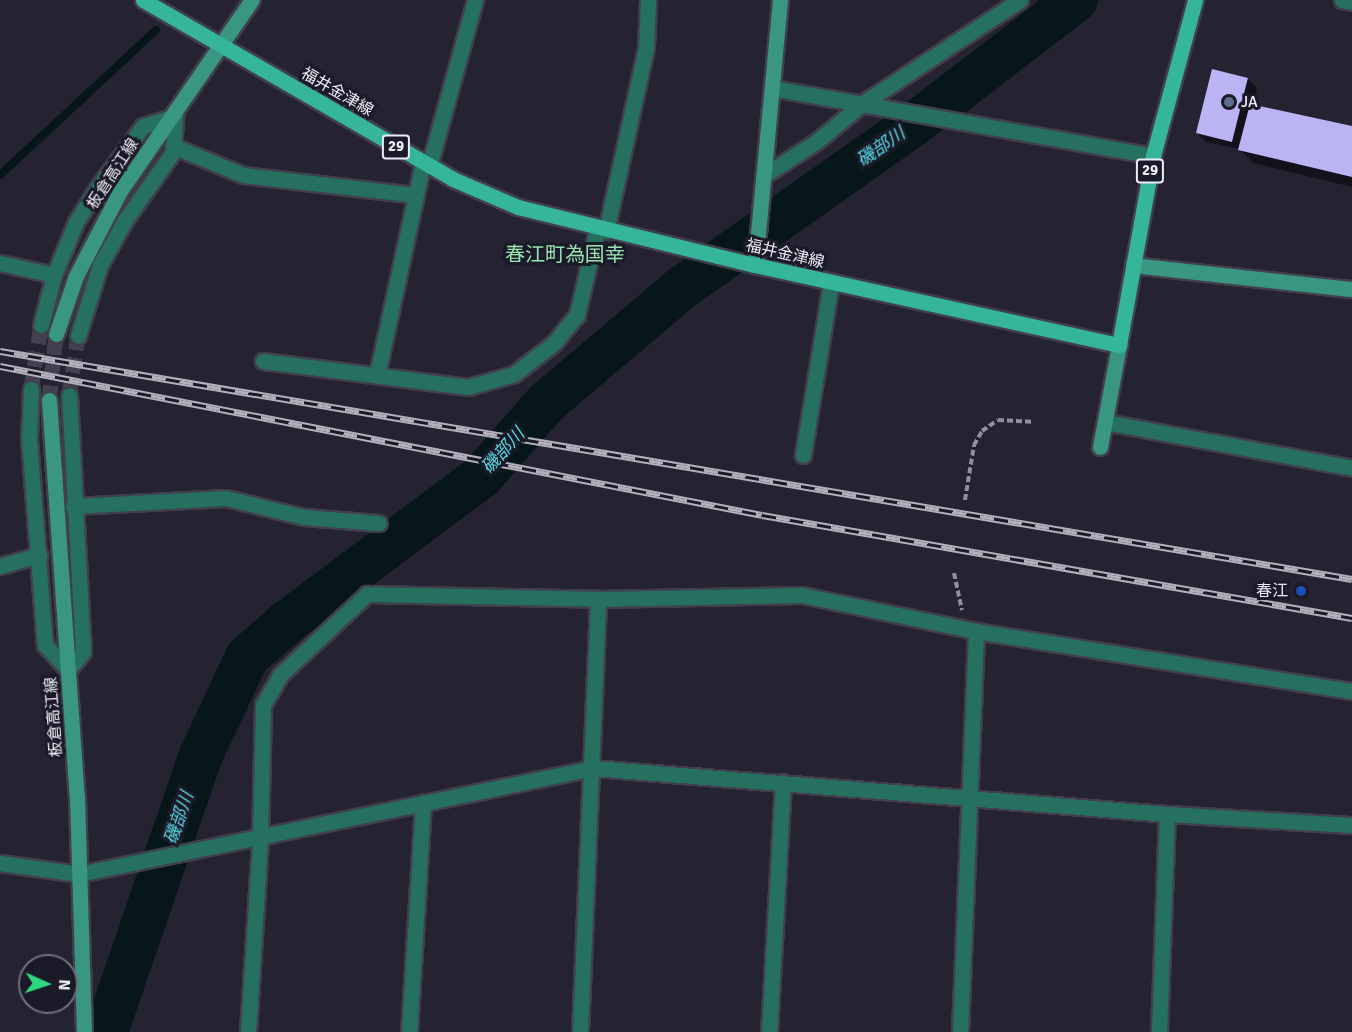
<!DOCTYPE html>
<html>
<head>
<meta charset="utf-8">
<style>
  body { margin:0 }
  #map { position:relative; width:1352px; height:1032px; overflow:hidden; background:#252332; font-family:Signika,"Noto Sans JP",sans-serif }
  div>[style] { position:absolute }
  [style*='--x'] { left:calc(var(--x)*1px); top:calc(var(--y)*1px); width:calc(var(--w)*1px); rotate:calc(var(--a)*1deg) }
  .shadow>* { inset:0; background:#0007 }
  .stream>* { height:8px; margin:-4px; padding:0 4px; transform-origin:4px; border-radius:4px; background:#071719 }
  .river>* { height:44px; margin:-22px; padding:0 22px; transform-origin:22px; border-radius:22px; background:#071719 }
  .building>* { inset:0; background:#bbb4f4; transform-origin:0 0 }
  .street-tunnel>* { height:15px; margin-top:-7.5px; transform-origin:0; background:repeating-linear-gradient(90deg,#43414f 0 15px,transparent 0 23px) }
  .secondary-tunnel>* { height:15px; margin-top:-7.5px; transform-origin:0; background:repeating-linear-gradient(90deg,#43414f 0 15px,transparent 0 23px) }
  .path>* { height:4px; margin-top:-2px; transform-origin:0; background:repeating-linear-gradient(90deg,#908f9b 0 6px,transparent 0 9px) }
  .roads { filter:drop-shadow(2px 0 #413f4d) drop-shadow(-2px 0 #413f4d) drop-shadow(0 2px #413f4d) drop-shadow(0 -2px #413f4d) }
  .street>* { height:15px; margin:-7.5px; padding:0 7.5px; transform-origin:7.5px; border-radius:7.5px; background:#26705f }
  .secondary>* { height:15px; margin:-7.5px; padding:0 7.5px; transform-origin:7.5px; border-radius:7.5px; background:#399680 }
  .primary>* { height:15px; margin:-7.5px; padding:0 7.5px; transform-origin:7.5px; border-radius:7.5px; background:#35b59a }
  .rail>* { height:7px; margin-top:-3.5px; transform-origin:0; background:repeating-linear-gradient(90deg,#1b1a28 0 14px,#b2b1bc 0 28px); box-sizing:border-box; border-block:2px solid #b2b1bc }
  .dots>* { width:16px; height:16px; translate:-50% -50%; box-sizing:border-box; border:3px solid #1b1a28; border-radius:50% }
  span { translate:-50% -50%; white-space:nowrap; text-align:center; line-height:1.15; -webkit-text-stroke:6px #1b1a28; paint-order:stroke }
  .shield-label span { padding:2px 4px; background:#1b1a28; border:2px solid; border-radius:4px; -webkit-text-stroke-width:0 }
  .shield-label { font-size:15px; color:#edecf6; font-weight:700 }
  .street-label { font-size:16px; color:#edecf6 }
  .poi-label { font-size:16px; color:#edecf6 }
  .left { translate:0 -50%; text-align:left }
  .right { translate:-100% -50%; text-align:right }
  .water-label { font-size:18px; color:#57d9e3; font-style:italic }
  .quarter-label { font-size:20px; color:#98e2b2 }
  .north { position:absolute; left:18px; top:954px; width:60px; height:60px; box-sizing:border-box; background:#1b1a28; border:2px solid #6f6e7a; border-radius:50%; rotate:93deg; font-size:16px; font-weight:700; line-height:24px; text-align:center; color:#edecf6 }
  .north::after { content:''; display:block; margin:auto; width:21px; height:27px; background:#2dd883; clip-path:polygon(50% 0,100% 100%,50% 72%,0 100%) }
</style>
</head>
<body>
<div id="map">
  <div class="shadow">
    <i style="clip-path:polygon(1248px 79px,1257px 88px,1252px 106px,1352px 127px,1352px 187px,1253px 163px,1240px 149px,1206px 142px,1197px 133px)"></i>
  </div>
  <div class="stream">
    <i style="--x:0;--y:175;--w:213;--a:-42.9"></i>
  </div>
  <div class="river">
    <i style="--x:106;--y:1032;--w:291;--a:-71.1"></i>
    <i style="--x:200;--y:757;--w:110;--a:-64.8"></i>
    <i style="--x:247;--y:657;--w:53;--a:-41.2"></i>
    <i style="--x:287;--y:622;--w:244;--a:-36.8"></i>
    <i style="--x:482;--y:476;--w:97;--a:-48.8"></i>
    <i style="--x:546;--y:403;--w:180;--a:-40.3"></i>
    <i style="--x:683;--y:287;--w:281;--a:-35.2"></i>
    <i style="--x:913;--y:125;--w:205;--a:-37.5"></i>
  </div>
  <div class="building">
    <i style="left:1212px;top:69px;width:37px;height:66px;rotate:14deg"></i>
    <i style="clip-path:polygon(1250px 104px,1352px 126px,1352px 177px,1238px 150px)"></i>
  </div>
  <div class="street-tunnel">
    <i style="--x:31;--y:389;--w:65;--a:-81.1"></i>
    <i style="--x:69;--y:395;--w:60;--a:-81.3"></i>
  </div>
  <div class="secondary-tunnel">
    <i style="--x:49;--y:400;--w:66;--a:-83.9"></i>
  </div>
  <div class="path">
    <i style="--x:965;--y:500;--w:56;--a:-80.7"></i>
    <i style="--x:974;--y:445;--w:16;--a:-60"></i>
    <i style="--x:982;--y:431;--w:19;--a:-35"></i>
    <i style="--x:998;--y:420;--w:35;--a:3"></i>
    <i style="--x:954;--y:573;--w:38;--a:78"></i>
  </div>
  <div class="roads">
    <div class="street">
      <i style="--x:1342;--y:0;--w:10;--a:11"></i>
      <i style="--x:772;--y:88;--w:387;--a:10.1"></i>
      <i style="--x:173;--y:146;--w:76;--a:22.5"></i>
      <i style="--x:243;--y:175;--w:173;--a:6.6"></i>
      <i style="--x:429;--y:166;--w:172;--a:-74.5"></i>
      <i style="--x:763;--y:176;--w:64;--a:-32.9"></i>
      <i style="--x:817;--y:141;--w:60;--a:-39.6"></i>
      <i style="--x:863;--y:103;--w:188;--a:-33.3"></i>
      <i style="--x:606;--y:231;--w:187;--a:-77.7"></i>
      <i style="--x:646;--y:48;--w:48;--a:-87.6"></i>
      <i style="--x:0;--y:263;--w:55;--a:12.5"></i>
      <i style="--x:41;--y:325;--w:52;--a:-75.4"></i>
      <i style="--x:54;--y:275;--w:57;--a:-67.5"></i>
      <i style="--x:76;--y:222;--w:41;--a:-57.8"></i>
      <i style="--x:98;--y:187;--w:76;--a:-53.6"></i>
      <i style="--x:143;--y:126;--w:34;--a:-17"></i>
      <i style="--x:175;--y:116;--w:36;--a:93"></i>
      <i style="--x:173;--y:152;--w:83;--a:125.2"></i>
      <i style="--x:125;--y:220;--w:51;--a:119.1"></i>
      <i style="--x:100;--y:265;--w:74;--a:107.2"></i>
      <i style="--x:263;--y:361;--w:207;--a:7.2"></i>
      <i style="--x:468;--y:387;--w:48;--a:-15.8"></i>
      <i style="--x:514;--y:374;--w:51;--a:-37.8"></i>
      <i style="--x:554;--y:343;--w:36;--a:-51"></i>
      <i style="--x:577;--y:315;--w:88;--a:-76.9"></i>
      <i style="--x:377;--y:375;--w:218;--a:-77.8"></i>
      <i style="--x:31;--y:389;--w:50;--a:92.3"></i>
      <i style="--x:29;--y:439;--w:207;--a:85.6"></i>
      <i style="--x:45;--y:645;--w:34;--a:47"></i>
      <i style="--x:68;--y:670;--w:23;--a:-50"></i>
      <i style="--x:83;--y:652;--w:257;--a:-93.1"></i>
      <i style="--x:1105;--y:422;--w:251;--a:10.5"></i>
      <i style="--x:803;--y:455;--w:174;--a:-80.8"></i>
      <i style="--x:73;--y:506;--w:153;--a:-3"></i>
      <i style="--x:226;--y:498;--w:80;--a:13.7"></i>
      <i style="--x:304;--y:517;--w:75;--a:4.6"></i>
      <i style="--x:0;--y:566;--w:41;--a:-15.8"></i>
      <i style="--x:0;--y:863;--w:80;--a:7.9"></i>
      <i style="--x:79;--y:874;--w:525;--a:-11.65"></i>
      <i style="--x:593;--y:768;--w:576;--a:4.58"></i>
      <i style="--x:1167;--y:814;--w:185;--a:3.4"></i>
      <i style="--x:248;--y:1032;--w:193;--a:-86.4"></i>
      <i style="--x:260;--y:839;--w:134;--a:-88.7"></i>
      <i style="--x:263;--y:705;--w:34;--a:-60"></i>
      <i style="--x:280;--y:675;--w:119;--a:-43"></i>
      <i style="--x:367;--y:594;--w:231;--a:1.2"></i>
      <i style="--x:598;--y:599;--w:204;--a:-1.1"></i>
      <i style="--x:802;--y:595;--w:178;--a:11.7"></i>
      <i style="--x:976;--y:631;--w:381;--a:9.1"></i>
      <i style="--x:409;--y:1032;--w:230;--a:-86.5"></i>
      <i style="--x:580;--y:1032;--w:433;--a:-87.6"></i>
      <i style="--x:769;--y:1032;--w:250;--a:-86.8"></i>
      <i style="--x:960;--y:1032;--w:401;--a:-87.7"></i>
      <i style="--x:1159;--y:1032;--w:218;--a:-87.9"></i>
    </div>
    <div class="secondary">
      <i style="--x:755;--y:265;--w:266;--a:-84.6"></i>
      <i style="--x:1133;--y:265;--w:220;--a:6.3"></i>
      <i style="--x:56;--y:334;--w:61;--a:-71"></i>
      <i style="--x:76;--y:276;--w:96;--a:-62.6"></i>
      <i style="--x:120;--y:191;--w:232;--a:-55.4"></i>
      <i style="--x:49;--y:400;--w:397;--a:86"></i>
      <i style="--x:77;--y:796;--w:236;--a:88.3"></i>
      <i style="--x:1100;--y:447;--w:104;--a:-79.4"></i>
    </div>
    <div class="primary">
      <i style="--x:143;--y:0;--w:358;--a:30"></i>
      <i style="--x:453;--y:179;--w:71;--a:23.3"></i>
      <i style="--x:518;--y:207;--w:244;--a:13.8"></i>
      <i style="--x:755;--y:265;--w:373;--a:12.4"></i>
      <i style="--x:1119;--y:345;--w:192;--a:-79.8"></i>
      <i style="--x:1153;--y:156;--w:162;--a:-74.9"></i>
    </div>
  </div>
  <div class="rail">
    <i style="--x:0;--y:351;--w:1371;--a:9.57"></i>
    <i style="--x:0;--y:366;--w:776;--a:11.06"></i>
    <i style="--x:762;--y:515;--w:599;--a:9.9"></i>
  </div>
  <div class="dots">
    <i style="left:1229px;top:102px;background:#5c6f8a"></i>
    <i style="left:1301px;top:591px;background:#1a4fb4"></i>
  </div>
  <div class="shield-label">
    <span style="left:396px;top:147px">29</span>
    <span style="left:1150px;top:171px">29</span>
  </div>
  <div class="street-label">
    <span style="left:337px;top:92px;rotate:30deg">福井金津線</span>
    <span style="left:113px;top:174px;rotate:-57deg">板倉高江線</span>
    <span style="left:785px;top:254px;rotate:13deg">福井金津線</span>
    <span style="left:54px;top:717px;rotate:-94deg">板倉高江線</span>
  </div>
  <div class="poi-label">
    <span class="left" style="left:1241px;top:102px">JA</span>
    <span class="right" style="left:1288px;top:591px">春江</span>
  </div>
  <div class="water-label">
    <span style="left:881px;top:147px;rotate:-35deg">磯部川</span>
    <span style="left:503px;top:451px;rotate:-48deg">磯部川</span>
    <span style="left:179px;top:818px;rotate:-71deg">磯部川</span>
  </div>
  <div class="quarter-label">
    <span style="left:565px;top:254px">春江町為国幸</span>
  </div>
  <div class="north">N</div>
</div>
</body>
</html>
